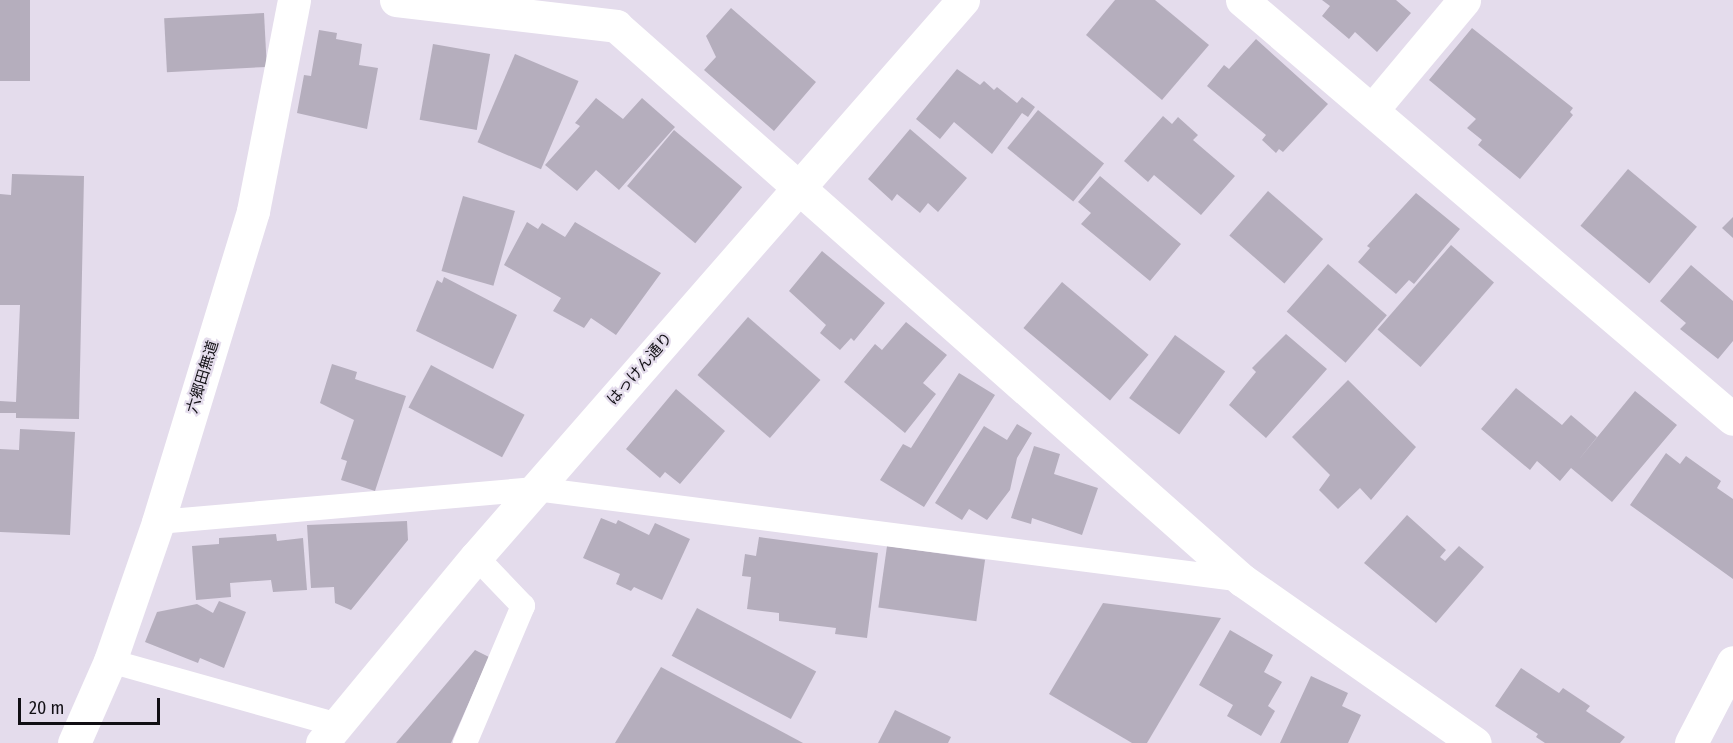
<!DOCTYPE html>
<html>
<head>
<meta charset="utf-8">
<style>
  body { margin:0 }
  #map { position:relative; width:1733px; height:743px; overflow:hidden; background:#e4dcec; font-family:"Fira Sans Condensed","Noto Sans JP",sans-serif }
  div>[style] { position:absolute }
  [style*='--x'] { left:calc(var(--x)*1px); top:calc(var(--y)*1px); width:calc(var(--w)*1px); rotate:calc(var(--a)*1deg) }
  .building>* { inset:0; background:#b5aebd; transform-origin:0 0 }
  .service>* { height:24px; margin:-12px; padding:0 12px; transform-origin:12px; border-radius:12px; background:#fff }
  .minor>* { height:33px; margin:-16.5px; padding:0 16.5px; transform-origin:16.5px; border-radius:16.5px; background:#fff }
  .tertiary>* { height:33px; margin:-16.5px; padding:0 16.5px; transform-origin:16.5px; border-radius:16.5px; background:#fff }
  span { translate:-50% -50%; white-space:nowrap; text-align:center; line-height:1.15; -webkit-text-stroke:4.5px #e4dcec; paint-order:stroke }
  .street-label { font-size:15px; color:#110f14 }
  .scale { position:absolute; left:18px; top:698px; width:142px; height:27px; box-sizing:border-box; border:3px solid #110f14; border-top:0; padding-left:8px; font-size:18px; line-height:21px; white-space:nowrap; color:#110f14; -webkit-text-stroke:4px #e4dcec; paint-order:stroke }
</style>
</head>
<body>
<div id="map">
  <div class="building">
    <i style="left:0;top:0;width:30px;height:81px"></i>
    <i style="clip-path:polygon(1115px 0,1155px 0,1209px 45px,1162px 100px,1086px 35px)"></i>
    <i style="clip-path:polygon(1322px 0,1396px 0,1411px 13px,1377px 52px,1355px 32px,1349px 39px,1322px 16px,1330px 6px)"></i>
    <i style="clip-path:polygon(731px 8px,816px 82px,774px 131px,704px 70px,716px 57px,706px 36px)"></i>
    <i style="left:264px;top:13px;width:54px;height:100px;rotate:87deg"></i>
    <i style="clip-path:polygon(1472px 28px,1573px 108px,1570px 112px,1573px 115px,1520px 179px,1478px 145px,1482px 140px,1467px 128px,1476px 119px,1429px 80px)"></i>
    <i style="clip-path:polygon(319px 30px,337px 33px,336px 39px,362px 44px,359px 65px,378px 68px,367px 129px,297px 113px,304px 75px,311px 76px)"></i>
    <i style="clip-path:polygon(1256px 39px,1328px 104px,1283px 152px,1279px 149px,1276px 153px,1262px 140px,1266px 135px,1207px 86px,1224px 65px,1229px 69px)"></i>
    <i style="left:433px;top:44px;width:58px;height:77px;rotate:10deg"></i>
    <i style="left:515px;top:54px;width:69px;height:96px;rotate:23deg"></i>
    <i style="clip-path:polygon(957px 69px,980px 85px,984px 81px,994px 90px,997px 87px,1017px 103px,1022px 97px,1035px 107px,1028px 117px,1022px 113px,992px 154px,954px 122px,940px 139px,916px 119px)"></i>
    <i style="clip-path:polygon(596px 98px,623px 119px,642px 98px,675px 127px,619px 190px,596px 170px,577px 191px,545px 165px,580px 126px,575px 123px)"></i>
    <i style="left:1038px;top:110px;width:85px;height:49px;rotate:39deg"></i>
    <i style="clip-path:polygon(1163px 116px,1172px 124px,1178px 117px,1198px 135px,1193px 140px,1235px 176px,1201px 215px,1154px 175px,1148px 182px,1124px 161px)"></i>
    <i style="clip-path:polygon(910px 129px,967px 178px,938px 212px,928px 203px,920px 213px,897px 194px,892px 201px,868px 179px)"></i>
    <i style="left:674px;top:130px;width:89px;height:73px;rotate:40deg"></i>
    <i style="left:1628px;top:169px;width:90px;height:74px;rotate:40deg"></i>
    <i style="clip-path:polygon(12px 174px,84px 176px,79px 419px,16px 418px,16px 413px,0 413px,0 401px,16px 402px,20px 305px,0 305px,0 194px,11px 195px)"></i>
    <i style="clip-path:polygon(1100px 176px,1181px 244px,1150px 281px,1081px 224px,1091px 213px,1078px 202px)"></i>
    <i style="left:1268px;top:191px;width:73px;height:59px;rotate:41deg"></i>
    <i style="clip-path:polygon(1416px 193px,1460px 229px,1414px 284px,1409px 280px,1396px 294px,1358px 262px,1370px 248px,1367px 246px)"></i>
    <i style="left:463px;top:196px;width:54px;height:78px;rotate:16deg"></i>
    <i style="clip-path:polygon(1733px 217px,1733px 238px,1722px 228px)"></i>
    <i style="clip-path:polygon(527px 222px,538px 229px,542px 223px,565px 237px,575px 222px,661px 273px,616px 335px,591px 318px,584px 328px,553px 311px,561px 298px,504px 265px)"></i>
    <i style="left:1451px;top:245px;width:57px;height:112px;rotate:41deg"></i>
    <i style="clip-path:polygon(822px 251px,885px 303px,854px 341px,851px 338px,840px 350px,820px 333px,826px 325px,789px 291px)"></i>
    <i style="left:1328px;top:264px;width:78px;height:63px;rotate:41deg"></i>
    <i style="clip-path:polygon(1691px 265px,1733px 301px,1733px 341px,1718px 359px,1680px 329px,1686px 323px,1660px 301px)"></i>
    <i style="clip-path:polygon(444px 277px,517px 315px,493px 369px,416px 331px,437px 280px,442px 283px)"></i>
    <i style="left:1062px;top:282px;width:113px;height:60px;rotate:40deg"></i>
    <i style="left:748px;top:317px;width:96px;height:77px;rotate:41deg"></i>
    <i style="clip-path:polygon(906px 322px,947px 355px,923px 383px,936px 394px,905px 433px,844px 382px,875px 344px,882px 350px)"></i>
    <i style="clip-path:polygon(1286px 334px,1327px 369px,1266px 438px,1229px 405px,1256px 372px,1252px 368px)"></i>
    <i style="left:1175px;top:335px;width:62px;height:78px;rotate:36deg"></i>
    <i style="clip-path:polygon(332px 364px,357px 372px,355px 379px,406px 396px,375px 491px,341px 480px,347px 461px,341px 459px,354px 420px,320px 403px)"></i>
    <i style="left:431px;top:365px;width:106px;height:48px;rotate:28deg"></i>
    <i style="clip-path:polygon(959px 373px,995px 395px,924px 507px,880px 480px,903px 444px,911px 448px)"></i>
    <i style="clip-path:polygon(1348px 380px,1416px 447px,1371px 500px,1360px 488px,1338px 509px,1319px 490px,1330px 475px,1292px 437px)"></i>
    <i style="clip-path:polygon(1516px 388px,1562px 425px,1571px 415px,1597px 437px,1576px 463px,1635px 391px,1677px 425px,1612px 502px,1571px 468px,1560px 481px,1537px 461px,1530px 470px,1481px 429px)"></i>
    <i style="clip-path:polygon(676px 389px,725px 431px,680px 484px,665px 472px,660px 478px,626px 449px)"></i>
    <i style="clip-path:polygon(1017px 424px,1032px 433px,1017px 458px,1010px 490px,987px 520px,969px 509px,962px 520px,935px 503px,984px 426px,1007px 440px)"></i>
    <i style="clip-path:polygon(20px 429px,75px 432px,70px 535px,0 532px,0 449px,19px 450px)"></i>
    <i style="clip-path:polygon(1034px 446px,1060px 454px,1054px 474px,1098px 488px,1082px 535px,1032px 518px,1031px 524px,1011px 518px)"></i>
    <i style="clip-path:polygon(1666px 453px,1680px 464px,1686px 456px,1721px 481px,1717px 488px,1733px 499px,1733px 579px,1630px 505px)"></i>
    <i style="clip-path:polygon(1407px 515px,1446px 550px,1440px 557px,1445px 561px,1459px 546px,1484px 567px,1436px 623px,1364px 563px)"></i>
    <i style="clip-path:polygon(601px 518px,616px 524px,618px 520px,649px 535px,655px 523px,690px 539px,662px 600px,634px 587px,631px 591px,616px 584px,620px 574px,583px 558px)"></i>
    <i style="clip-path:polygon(407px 521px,408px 540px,351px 610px,335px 603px,334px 587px,311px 588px,307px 525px)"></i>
    <i style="clip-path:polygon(276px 534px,277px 541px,303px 538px,307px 590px,273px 592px,271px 580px,230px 583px,231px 597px,196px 600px,192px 546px,219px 544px,219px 538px)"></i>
    <i style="clip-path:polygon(759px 537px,878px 553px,867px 638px,835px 634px,836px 628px,779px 621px,779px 613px,747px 609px,751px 577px,742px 576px,745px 554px,756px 556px)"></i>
    <i style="left:887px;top:546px;width:99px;height:62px;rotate:8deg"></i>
    <i style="clip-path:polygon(219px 601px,246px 612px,224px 668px,200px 658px,198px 663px,145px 642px,157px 612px,197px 604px,213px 613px)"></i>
    <i style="clip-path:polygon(1103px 603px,1221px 618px,1147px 743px,1132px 743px,1049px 694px)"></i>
    <i style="left:697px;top:608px;width:135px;height:54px;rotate:28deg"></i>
    <i style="clip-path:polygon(1230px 630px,1273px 655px,1264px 672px,1282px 682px,1268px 706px,1275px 711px,1261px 736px,1227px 716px,1233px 705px,1199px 685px)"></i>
    <i style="clip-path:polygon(475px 650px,489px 657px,451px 743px,396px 743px)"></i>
    <i style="clip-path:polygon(661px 667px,803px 743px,615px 743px)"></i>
    <i style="clip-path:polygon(1521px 668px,1559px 693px,1563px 688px,1590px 706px,1586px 711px,1625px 737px,1620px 743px,1545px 743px,1536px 737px,1538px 734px,1495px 706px)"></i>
    <i style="clip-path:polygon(1311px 676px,1348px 693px,1342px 706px,1361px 715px,1348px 743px,1280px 743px)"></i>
    <i style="clip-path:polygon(895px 710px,951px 737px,948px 743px,878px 743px)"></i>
  </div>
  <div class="service">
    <i style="--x:158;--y:522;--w:379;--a:-5"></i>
    <i style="--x:536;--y:489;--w:712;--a:7.34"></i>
    <i style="--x:110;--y:661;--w:237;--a:15.7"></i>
    <i style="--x:465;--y:743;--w:149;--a:-67.1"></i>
    <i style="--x:523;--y:606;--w:68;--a:-133.8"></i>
  </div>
  <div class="minor">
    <i style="--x:396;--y:0;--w:222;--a:6.7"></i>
    <i style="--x:616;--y:26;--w:836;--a:41.51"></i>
    <i style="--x:1242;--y:580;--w:284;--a:35"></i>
    <i style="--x:1242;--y:0;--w:645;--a:40.48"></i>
    <i style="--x:1373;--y:109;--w:142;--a:-50.1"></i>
    <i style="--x:74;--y:743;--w:90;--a:-66.3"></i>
    <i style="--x:110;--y:661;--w:147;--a:-70.9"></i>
    <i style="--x:158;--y:522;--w:325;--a:-73"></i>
    <i style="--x:253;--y:211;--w:215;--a:-79"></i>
    <i style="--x:1691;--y:743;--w:91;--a:-62.6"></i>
  </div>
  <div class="tertiary">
    <i style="--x:322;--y:743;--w:241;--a:-50.4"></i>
    <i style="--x:476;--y:557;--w:740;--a:-48.84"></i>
  </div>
  <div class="street-label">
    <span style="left:640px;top:369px;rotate:-49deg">はっけん通り</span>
    <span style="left:203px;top:377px;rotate:-73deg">六郷田無道</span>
  </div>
  <div class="scale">20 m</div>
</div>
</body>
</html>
